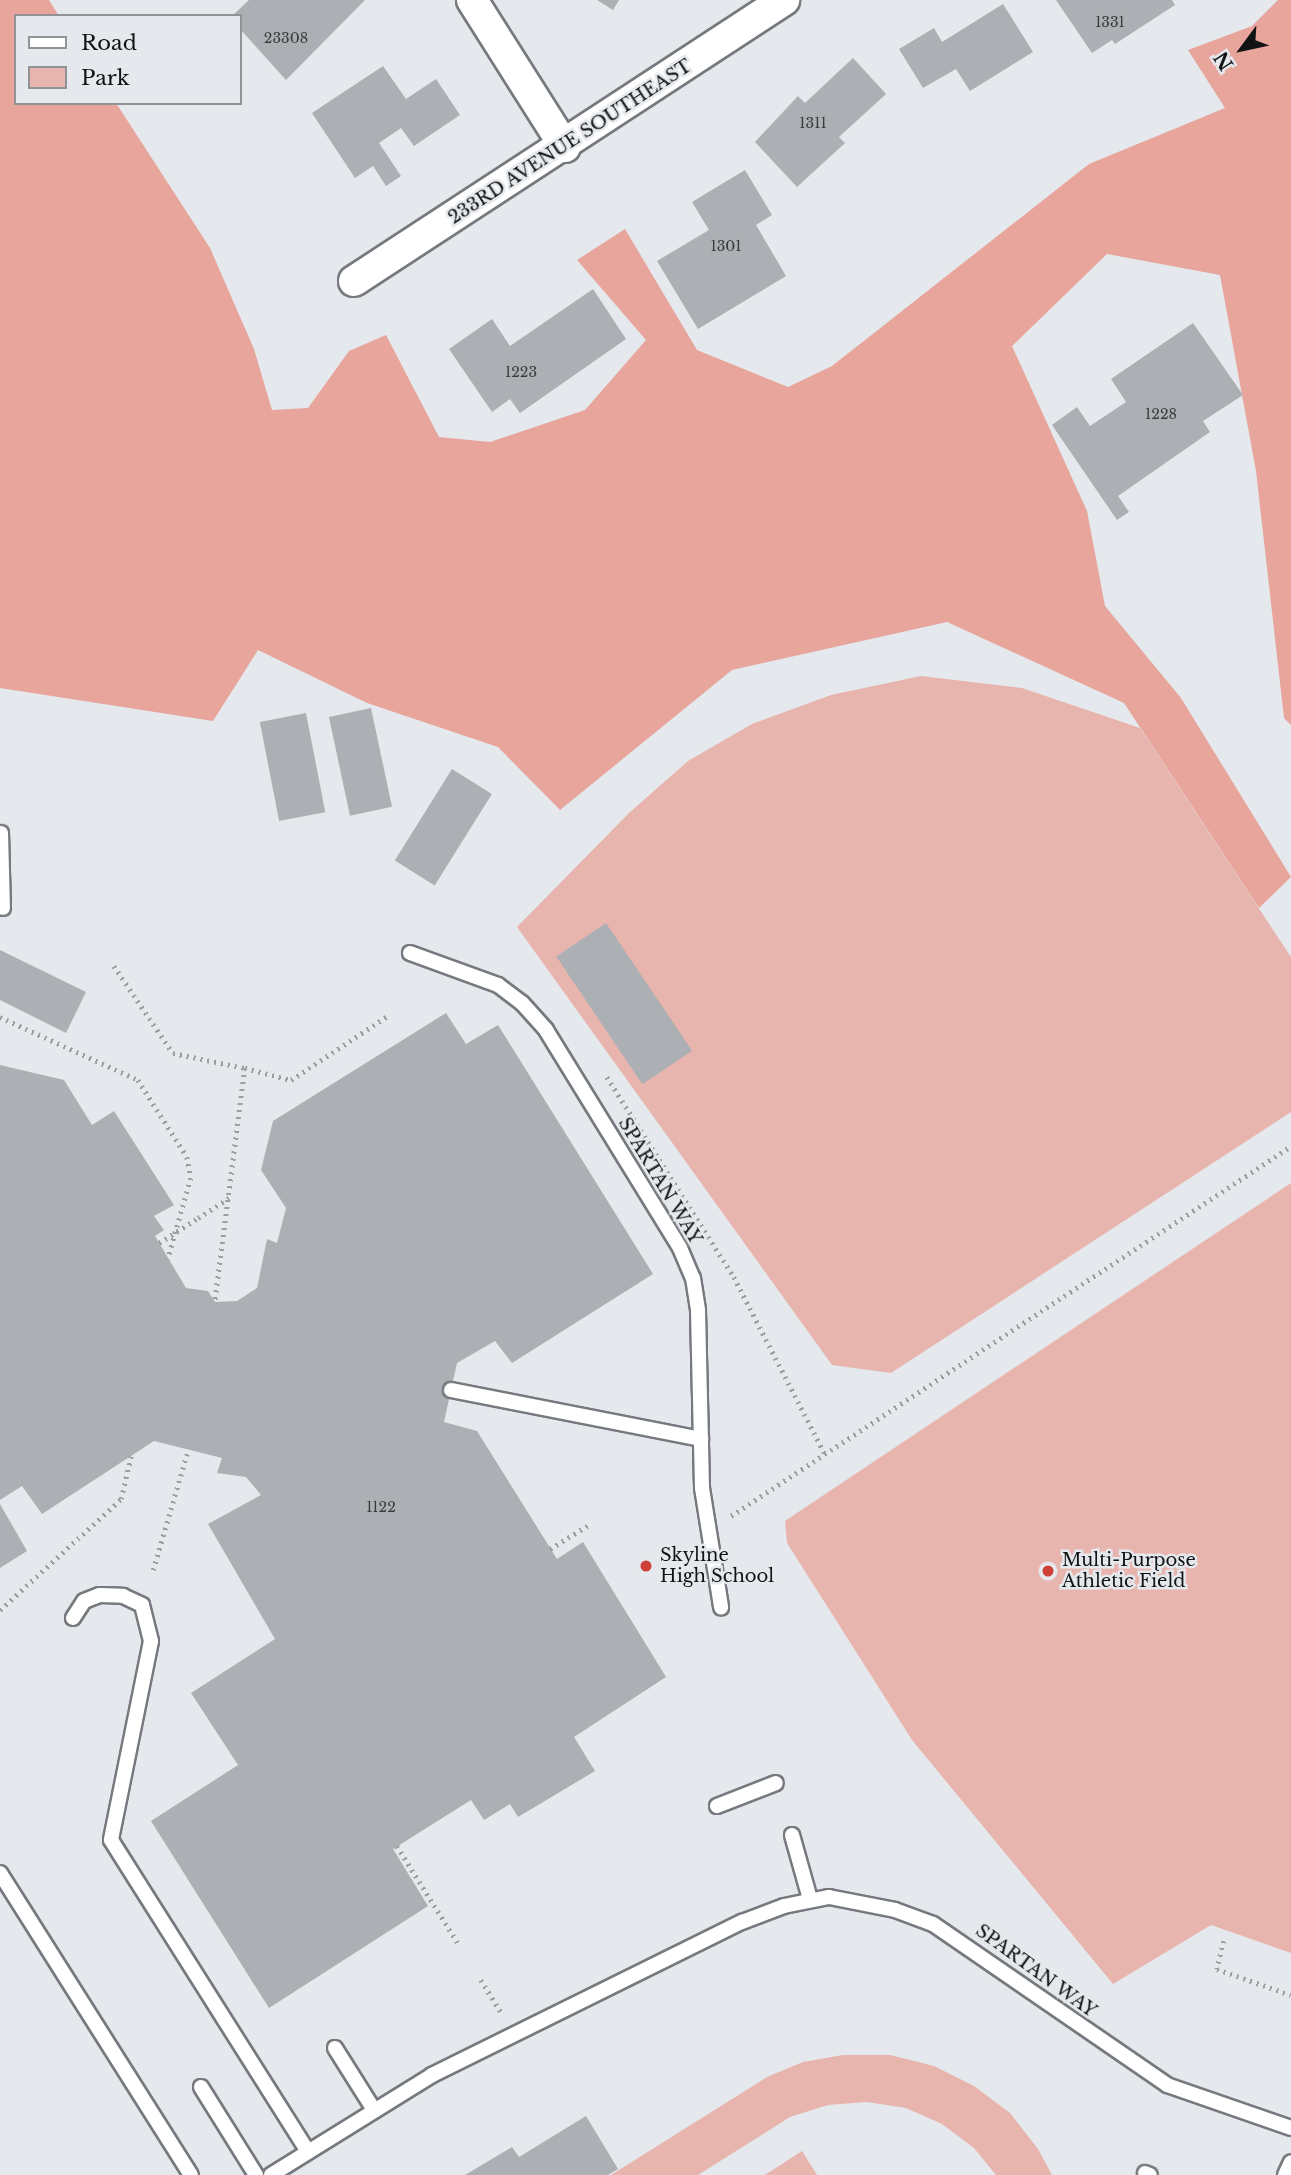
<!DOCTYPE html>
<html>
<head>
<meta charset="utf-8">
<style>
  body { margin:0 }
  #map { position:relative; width:1291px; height:2175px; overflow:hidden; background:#e5e8ec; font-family:"Libre Baskerville",serif }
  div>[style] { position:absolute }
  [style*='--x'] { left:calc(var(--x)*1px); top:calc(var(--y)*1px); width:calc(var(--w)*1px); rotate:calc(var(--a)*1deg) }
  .green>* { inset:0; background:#e8b5ae }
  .forest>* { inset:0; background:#e7a59c }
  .building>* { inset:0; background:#acafb3; transform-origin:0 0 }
  .path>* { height:4.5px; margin-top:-2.25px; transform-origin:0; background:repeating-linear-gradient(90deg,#9c9ea1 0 2px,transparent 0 7px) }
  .roads { filter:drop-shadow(2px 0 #76797d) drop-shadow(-2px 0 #76797d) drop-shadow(0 2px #76797d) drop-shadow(0 -2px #76797d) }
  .lane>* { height:14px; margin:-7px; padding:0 7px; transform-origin:7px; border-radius:7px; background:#fff }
  .street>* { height:30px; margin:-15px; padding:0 15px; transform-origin:15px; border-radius:15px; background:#fff }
  .path-bridge>* { height:4.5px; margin-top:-2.25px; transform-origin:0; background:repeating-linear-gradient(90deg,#9c9ea1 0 2px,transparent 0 7px) }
  .dots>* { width:19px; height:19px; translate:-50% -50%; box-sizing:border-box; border:4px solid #e5e8ec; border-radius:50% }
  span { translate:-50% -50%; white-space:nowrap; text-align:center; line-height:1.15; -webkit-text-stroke:5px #e5e8ec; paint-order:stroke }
  .number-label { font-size:14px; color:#383a3c }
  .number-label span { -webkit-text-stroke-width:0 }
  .street-label { font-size:18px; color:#121314 }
  .poi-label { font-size:18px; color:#121314 }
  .left { translate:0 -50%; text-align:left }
  .legend { position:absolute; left:14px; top:14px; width:228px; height:91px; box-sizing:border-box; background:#e5e8ec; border:2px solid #919396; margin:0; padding:9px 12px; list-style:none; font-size:21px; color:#121314 }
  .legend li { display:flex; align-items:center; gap:14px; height:35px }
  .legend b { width:35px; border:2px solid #919396 }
  .north { position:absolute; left:1207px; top:14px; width:70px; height:70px; -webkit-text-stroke:5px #e5e8ec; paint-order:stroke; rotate:237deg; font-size:19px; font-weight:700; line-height:28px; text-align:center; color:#121314 }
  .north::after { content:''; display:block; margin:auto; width:24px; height:32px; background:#121314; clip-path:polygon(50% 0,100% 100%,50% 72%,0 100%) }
</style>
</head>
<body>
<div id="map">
  <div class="green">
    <i style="clip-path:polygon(921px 676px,1022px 688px,1140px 728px,1291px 957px,1291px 1112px,891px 1373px,832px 1365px,517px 927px,629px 813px,688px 761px,752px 724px,831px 695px)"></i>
    <i style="clip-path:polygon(1291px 1183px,1291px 1953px,1211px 1925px,1113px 1984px,912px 1740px,787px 1543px,785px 1521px)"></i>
    <i style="clip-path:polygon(843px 2055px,890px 2055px,934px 2066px,974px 2086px,1010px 2113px,1038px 2149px,1052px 2175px,996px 2175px,974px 2148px,942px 2124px,906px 2108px,867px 2102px,828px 2105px,790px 2117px,698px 2175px,611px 2175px,767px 2077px,803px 2062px)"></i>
    <i style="clip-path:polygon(802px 2151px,817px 2175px,765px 2175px)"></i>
  </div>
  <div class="forest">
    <i style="clip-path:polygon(0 0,49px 0,59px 16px,16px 16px,16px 103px,116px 103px,210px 248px,254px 349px,272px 410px,308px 408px,349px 351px,386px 335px,439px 437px,490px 442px,585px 410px,646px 340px,577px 260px,625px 229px,697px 350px,788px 387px,832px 366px,1089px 164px,1225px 108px,1188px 50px,1252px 26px,1278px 0,1291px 0,1291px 725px,1284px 718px,1256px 471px,1220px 275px,1107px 254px,1012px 346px,1087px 511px,1105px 606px,1181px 698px,1291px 877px,1259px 908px,1124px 703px,947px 622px,732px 670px,560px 810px,498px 747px,367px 703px,258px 650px,213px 721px,0 688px)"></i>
  </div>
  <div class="building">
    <i style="clip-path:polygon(249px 0,365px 0,286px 80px,240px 29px,240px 16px,232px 16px)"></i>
    <i style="clip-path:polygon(597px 0,619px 0,613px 10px)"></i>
    <i style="clip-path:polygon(1056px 0,1172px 0,1175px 5px,1115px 44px,1112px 40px,1092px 53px)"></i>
    <i style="clip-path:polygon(1003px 4px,1033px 52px,970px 91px,956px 69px,923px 88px,899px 49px,934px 28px,942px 42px)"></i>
    <i style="clip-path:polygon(853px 58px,886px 94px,839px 137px,845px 143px,797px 187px,755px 142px,798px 96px,805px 103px)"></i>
    <i style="clip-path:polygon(383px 66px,406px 99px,436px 79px,460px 115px,414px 146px,401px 128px,379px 143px,401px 176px,386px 186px,373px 166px,355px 178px,312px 113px)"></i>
    <i style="clip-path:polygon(745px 170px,772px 215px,756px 225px,786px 276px,698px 329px,657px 261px,709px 230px,692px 202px)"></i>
    <i style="clip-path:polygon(593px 289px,626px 339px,520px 413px,510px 399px,492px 412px,449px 349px,492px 319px,510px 346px)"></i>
    <i style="clip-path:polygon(1193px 323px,1243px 395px,1203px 421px,1210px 432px,1118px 496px,1129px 512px,1117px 520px,1052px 425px,1077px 407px,1090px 426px,1126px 402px,1111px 379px)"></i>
    <i style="left:371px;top:708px;width:101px;height:43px;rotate:78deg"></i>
    <i style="left:306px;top:713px;width:101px;height:47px;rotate:79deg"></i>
    <i style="left:452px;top:769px;width:47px;height:108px;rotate:32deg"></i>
    <i style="left:606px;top:923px;width:154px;height:60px;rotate:56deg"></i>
    <i style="clip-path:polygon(0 950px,86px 992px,66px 1033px,0 1000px)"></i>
    <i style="clip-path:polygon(446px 1013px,466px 1044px,498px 1025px,653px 1274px,512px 1363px,495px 1341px,457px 1363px,444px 1422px,477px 1431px,557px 1559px,583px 1542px,666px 1677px,574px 1737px,595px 1771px,518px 1817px,510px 1804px,484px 1820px,471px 1800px,393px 1849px,428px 1906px,269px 2008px,151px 1821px,238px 1765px,191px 1693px,275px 1639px,208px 1524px,261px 1495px,246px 1477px,217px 1473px,222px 1458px,154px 1441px,42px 1514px,22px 1486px,0 1500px,0 1065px,64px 1080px,92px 1125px,114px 1111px,174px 1205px,154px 1216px,164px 1230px,155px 1236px,186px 1288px,208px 1291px,215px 1302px,237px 1301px,257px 1288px,267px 1239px,277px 1243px,286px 1208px,261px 1170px,273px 1121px)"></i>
    <i style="clip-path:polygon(0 1504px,27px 1551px,0 1568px)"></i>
    <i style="clip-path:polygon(586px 2116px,618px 2169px,608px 2175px,465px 2175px,512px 2147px,519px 2157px)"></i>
  </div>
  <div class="path">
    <i style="--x:114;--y:966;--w:105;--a:55.9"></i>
    <i style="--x:173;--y:1053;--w:74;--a:11.8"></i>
    <i style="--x:245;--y:1068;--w:236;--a:97.3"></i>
    <i style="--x:0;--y:1017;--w:152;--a:24.5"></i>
    <i style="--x:138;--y:1080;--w:91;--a:57.5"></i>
    <i style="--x:187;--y:1157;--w:21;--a:79"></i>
    <i style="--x:191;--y:1178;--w:84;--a:105.9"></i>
    <i style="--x:245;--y:1068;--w:48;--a:14.6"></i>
    <i style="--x:291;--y:1080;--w:118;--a:-33.6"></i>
    <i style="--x:607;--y:1077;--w:237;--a:57.6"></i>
    <i style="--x:734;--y:1277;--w:199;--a:62.8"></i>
    <i style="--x:198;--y:1218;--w:37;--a:-33"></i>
    <i style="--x:731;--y:1516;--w:671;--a:-33.45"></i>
    <i style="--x:550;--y:1549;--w:47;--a:-32"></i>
    <i style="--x:153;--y:1570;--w:125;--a:-73.7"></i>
    <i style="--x:0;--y:1610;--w:164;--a:-42.5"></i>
    <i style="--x:121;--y:1499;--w:44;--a:-76.9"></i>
    <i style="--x:397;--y:1846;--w:117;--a:57.9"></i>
    <i style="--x:1224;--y:1941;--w:29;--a:104"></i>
    <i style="--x:1217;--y:1969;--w:78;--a:19.4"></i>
    <i style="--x:481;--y:1980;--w:40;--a:58"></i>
  </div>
  <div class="roads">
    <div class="lane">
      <i style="--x:1;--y:833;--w:75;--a:88.5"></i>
      <i style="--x:410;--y:953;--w:94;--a:20"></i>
      <i style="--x:498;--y:985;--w:30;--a:37"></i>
      <i style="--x:522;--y:1003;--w:36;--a:48"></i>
      <i style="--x:546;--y:1030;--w:256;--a:58.4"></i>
      <i style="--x:680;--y:1248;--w:33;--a:67"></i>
      <i style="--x:693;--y:1278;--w:33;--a:81"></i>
      <i style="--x:698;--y:1311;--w:177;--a:88.7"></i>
      <i style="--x:702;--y:1488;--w:121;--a:80.9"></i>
      <i style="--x:451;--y:1390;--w:255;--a:11.1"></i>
      <i style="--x:73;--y:1618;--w:20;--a:-57"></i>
      <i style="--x:84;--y:1601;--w:17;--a:-21"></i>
      <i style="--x:100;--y:1595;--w:23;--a:2"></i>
      <i style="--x:123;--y:1596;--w:21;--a:25"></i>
      <i style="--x:142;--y:1605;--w:37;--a:76"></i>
      <i style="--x:151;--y:1641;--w:203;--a:101.4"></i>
      <i style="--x:111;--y:1840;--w:369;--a:57.7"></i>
      <i style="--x:717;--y:1806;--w:63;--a:-21.3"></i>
      <i style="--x:792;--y:1835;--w:66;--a:74.3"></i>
      <i style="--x:0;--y:1873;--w:357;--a:57.7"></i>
      <i style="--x:335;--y:2048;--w:73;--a:57.8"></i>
      <i style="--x:201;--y:2087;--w:104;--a:58"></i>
      <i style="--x:1145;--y:2173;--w:5;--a:22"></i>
      <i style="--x:271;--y:2175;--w:190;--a:-31.8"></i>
      <i style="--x:432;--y:2075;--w:346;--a:-26.3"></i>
      <i style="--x:742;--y:1922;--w:45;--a:-20.9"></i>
      <i style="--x:784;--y:1906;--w:46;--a:-11.3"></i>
      <i style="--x:829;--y:1897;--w:67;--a:11.1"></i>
      <i style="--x:895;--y:1910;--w:40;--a:20.2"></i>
      <i style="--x:933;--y:1924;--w:284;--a:34.5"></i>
      <i style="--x:1167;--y:2085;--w:131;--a:19.1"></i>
      <i style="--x:1285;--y:2175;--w:14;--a:-65"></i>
    </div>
    <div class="street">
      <i style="--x:472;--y:0;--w:174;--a:57.7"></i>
      <i style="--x:354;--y:281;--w:514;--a:-33.16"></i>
    </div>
  </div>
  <div class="path-bridge">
    <i style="--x:159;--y:1243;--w:46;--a:-32.7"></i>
  </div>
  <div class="dots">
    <i style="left:646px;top:1566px;background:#ce4038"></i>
    <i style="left:1048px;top:1571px;background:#ce4038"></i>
  </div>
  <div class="number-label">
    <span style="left:1110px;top:22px">1331</span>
    <span style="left:286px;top:38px">23308</span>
    <span style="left:813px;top:123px">1311</span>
    <span style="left:726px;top:246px">1301</span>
    <span style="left:521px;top:372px">1223</span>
    <span style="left:1161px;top:414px">1228</span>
    <span style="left:381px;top:1507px">1122</span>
  </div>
  <div class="street-label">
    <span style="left:570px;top:142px;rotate:-33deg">233RD AVENUE SOUTHEAST</span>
    <span style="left:660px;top:1181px;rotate:59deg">SPARTAN WAY</span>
    <span style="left:1036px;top:1971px;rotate:36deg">SPARTAN WAY</span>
  </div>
  <div class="poi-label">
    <span class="left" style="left:660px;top:1566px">Skyline<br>High School</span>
    <span class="left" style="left:1062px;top:1571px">Multi-Purpose<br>Athletic Field</span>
  </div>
  <ul class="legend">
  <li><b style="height:9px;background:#fff"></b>Road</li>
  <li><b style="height:19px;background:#e8b5ae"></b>Park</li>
  </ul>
  <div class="north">N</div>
</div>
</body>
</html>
